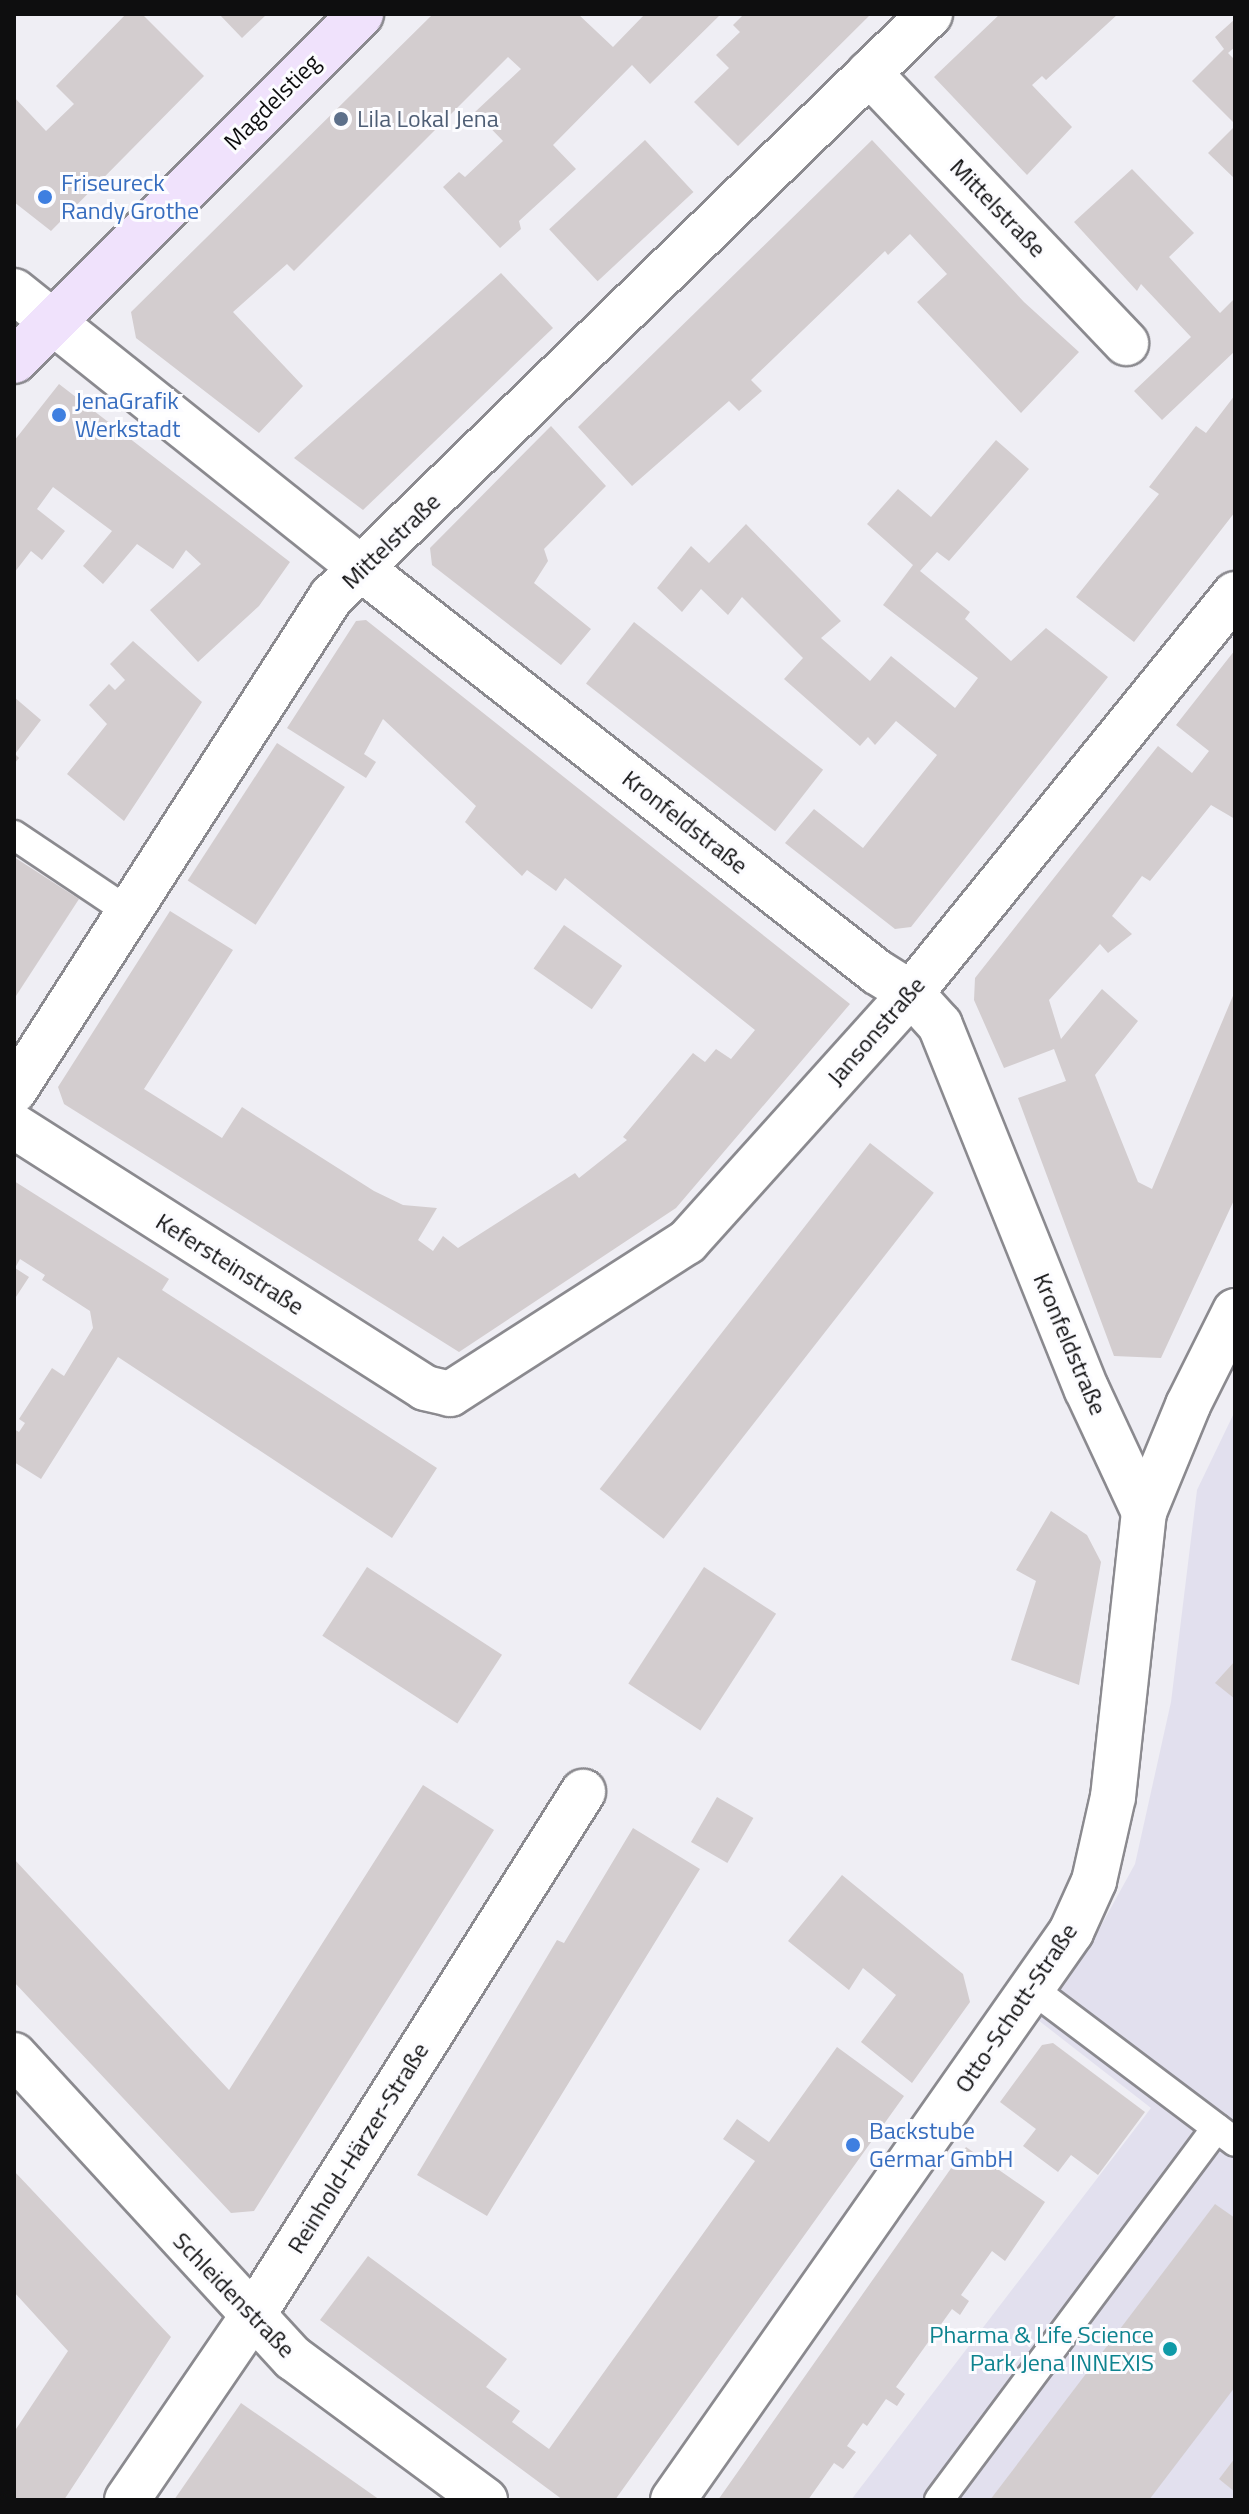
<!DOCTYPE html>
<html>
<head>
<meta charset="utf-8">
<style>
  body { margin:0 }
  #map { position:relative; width:1249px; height:2514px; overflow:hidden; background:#efeef4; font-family:"Titillium Web",sans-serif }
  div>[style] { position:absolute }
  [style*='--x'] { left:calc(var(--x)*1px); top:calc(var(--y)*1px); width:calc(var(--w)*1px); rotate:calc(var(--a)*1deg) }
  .built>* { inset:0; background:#e2e0ee }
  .building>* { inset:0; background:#d3cdcf; transform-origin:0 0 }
  .roads { filter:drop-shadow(2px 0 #8b8a8f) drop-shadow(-2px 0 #8b8a8f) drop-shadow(0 2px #8b8a8f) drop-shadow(0 -2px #8b8a8f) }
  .lane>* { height:28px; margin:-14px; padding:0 14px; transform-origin:14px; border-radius:14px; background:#fff }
  .street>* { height:44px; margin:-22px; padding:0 22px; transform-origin:22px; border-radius:22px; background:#fff }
  .secondary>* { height:44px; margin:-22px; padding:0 22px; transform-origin:22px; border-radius:22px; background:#f0e2fc }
  .dots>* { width:22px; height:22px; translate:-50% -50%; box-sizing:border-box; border:4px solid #fcfcff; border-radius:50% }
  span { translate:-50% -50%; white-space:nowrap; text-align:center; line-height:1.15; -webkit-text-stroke:6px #fcfcff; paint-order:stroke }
  .street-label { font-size:24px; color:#0e0e0f }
  .service-label { font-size:24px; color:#4e5e75 }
  .left { translate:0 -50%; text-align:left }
  .shop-label { font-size:24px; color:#366cbe }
  .culture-label { font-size:24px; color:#0d838f }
  .right { translate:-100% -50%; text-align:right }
  .frame { position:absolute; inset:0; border:16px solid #0e0e0f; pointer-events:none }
</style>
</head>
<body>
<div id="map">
  <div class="built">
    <i style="clip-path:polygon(1235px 1411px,1235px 2500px,851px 2500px,1151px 2108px,1038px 2020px,1091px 1944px,1135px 1864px,1171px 1702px,1197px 1490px)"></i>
  </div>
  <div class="building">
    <i style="clip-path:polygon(126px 14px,142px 14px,204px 76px,51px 231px,14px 202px,14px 97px,46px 131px,74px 104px,56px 86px)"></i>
    <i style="clip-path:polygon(219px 14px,267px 14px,242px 38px)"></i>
    <i style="clip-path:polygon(433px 14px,578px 14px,613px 47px,645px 14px,721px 14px,650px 84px,632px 65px,553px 145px,576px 169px,519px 221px,521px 229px,500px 248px,443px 187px,459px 172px,465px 177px,503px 141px,475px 112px,521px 69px,508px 57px,294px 271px,287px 264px,233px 312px,303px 386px,259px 433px,136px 338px,131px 312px)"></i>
    <i style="clip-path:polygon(744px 14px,871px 14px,738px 146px,694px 102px,729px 68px,716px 55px,740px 32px,733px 25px)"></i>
    <i style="clip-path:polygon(1000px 14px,1118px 14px,1046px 80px,1042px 76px,1032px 85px,1072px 127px,1027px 175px,934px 77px)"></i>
    <i style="clip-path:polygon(1235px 19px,1235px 47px,1228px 53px,1235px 60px,1235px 124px,1192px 81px,1224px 49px,1215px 37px)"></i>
    <i style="clip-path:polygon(1235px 126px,1235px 179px,1208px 153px)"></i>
    <i style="left:645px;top:140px;width:71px;height:131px;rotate:47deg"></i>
    <i style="clip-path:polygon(872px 140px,1024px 302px,1079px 352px,1021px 413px,917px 302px,947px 274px,910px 234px,888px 255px,885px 251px,751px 380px,762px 391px,739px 411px,729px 401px,632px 486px,578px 427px)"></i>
    <i style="clip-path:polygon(1132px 169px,1194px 233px,1169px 257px,1220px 313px,1235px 298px,1235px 351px,1162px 420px,1134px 391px,1191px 337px,1141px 284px,1137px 291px,1074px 222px)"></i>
    <i style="clip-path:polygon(501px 273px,553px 328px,363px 510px,294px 458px)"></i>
    <i style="clip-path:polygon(59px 384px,290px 562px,259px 606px,198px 662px,150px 610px,201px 564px,186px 550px,173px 569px,137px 544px,103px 584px,83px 566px,112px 531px,53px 487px,37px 509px,65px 531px,42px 560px,31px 551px,14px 573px,14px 441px)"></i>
    <i style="clip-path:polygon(1235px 395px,1235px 512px,1134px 642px,1076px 597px,1159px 494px,1149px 487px,1196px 426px,1206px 433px)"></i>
    <i style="clip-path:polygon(551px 426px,606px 486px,544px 549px,548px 561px,534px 583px,591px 629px,561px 665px,432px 565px,430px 548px)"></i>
    <i style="clip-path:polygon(996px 440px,1029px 469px,949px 561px,937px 552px,920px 571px,970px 612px,965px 619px,1011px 661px,1046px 628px,1108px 677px,911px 927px,895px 929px,785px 843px,814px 809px,863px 848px,937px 755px,896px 721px,875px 745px,868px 737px,860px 746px,784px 679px,803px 658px,742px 597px,728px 615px,701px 589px,682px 612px,657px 588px,691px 546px,709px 563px,746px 524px,841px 621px,821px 638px,870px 681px,891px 656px,955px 708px,978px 678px,883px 605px,913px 565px,867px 524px,898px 489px,931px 517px)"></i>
    <i style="clip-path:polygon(366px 620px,850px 1004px,676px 1208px,459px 1352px,64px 1104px,58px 1087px,170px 911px,233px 950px,144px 1089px,222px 1138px,242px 1107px,374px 1191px,403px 1205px,437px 1208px,418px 1240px,433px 1251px,443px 1236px,458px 1248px,575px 1173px,579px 1178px,627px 1140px,623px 1137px,693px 1053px,705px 1062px,716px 1049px,731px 1059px,755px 1030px,565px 878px,556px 891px,527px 870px,522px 876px,465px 822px,476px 806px,383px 719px,364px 754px,376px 762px,366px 778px,287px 728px,356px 621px)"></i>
    <i style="left:634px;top:622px;width:240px;height:78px;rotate:38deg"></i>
    <i style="clip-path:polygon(133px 641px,202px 702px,124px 821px,67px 774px,107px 724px,89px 705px,109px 684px,115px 690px,125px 680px,110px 664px)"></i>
    <i style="clip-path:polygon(1235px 650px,1235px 819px,1211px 805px,1150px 881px,1142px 876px,1112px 916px,1132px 934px,1108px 953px,1100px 944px,1049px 1000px,1061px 1039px,1102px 989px,1138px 1021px,1095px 1075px,1138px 1182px,1152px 1189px,1235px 991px,1235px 1198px,1161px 1358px,1114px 1356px,1018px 1098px,1066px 1081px,1054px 1049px,1004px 1068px,974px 1000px,975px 978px,1158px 746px,1192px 773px,1209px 751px,1176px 725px)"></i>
    <i style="clip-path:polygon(14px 697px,41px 720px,15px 754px,19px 758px,14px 764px)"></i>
    <i style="left:277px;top:743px;width:81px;height:164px;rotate:33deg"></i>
    <i style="clip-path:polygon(14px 857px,79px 899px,14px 999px)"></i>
    <i style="left:564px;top:925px;width:71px;height:53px;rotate:35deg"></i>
    <i style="left:870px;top:1143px;width:81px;height:439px;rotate:38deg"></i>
    <i style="clip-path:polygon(14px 1181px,169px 1279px,162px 1290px,437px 1468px,392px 1538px,118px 1357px,41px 1479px,14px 1462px,14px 1429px,19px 1432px,25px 1423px,19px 1419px,52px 1368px,64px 1376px,93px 1328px,90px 1311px,42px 1280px,45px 1275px,20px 1259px,15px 1268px,29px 1277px,14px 1300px)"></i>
    <i style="clip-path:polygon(1051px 1511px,1087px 1535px,1101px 1562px,1079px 1685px,1011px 1660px,1036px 1581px,1016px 1570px)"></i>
    <i style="left:367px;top:1567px;width:161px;height:82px;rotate:33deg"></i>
    <i style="left:704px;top:1567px;width:86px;height:139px;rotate:33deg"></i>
    <i style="clip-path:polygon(1235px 1661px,1235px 1699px,1215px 1683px)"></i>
    <i style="clip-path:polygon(423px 1785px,494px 1830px,254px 2211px,231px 2213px,14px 1982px,14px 1859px,229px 2090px)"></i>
    <i style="left:717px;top:1797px;width:42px;height:52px;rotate:30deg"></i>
    <i style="clip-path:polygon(633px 1828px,700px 1869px,487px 2216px,417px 2175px,557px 1940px,564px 1943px)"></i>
    <i style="clip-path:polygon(842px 1875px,963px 1974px,970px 2002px,912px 2083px,861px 2042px,896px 1995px,863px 1968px,849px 1990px,788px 1941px)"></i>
    <i style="clip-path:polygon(1053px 2043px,1145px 2112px,1098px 2175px,1071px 2155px,1058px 2172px,1023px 2146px,1036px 2129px,1000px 2102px,1042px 2045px)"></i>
    <i style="clip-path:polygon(837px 2047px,904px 2096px,615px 2500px,563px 2500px,320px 2320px,368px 2256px,507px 2359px,486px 2387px,520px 2411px,512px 2422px,549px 2449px,755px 2161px,723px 2139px,737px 2119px,769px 2142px)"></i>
    <i style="clip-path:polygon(966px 2147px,1045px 2202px,1005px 2261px,992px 2251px,961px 2295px,969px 2301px,960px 2315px,952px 2309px,896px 2387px,905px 2394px,897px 2406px,886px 2399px,867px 2426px,863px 2423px,847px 2446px,856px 2452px,843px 2469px,834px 2463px,808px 2500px,718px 2500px)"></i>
    <i style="clip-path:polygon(14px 2171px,171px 2337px,64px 2500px,14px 2500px,14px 2432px,68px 2351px,14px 2292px)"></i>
    <i style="clip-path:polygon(1215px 2204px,1235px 2218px,1235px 2387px,1149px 2500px,990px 2500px)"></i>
    <i style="clip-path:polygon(241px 2403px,306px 2448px,380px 2500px,174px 2500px)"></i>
    <i style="clip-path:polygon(1235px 2458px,1235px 2492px,1219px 2479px)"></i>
  </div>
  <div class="roads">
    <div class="lane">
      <i style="--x:14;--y:835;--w:138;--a:33.8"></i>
      <i style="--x:1031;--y:1988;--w:256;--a:37"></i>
      <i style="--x:939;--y:2500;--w:464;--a:-53.3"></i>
    </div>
    <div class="street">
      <i style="--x:869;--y:73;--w:373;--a:46.4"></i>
      <i style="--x:14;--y:291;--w:447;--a:38.6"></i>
      <i style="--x:363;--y:570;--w:653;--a:38.03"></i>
      <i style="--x:877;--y:972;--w:40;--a:32"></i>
      <i style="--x:911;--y:993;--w:43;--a:47.8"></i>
      <i style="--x:940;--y:1025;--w:393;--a:68.1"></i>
      <i style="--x:1087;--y:1390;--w:135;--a:65"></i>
      <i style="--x:14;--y:1091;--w:587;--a:-57.31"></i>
      <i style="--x:331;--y:597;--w:836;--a:-44.22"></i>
      <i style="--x:14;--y:1126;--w:487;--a:32.5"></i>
      <i style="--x:425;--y:1388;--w:26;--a:13"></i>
      <i style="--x:450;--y:1394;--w:282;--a:-32.7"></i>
      <i style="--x:687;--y:1242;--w:335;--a:-48"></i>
      <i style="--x:911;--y:993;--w:514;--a:-50.92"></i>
      <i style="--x:14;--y:2055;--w:412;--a:47.4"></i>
      <i style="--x:293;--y:2358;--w:239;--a:36.5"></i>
      <i style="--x:127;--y:2500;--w:222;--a:-55.7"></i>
      <i style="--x:252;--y:2317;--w:621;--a:-57.77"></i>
      <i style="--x:673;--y:2500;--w:694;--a:-54.98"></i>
      <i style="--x:1071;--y:1932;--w:56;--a:-65.7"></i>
      <i style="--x:1094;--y:1881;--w:86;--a:-77.3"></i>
      <i style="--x:1113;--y:1797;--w:287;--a:-83.8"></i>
      <i style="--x:1144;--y:1512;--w:116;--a:-67.6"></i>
      <i style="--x:1188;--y:1405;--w:105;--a:-63.4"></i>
    </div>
    <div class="secondary">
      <i style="--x:14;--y:361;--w:491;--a:-45"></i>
    </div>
  </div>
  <div class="dots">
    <i style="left:341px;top:119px;background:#5c6f8a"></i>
    <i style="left:45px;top:197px;background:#3f7fe0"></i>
    <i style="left:59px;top:415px;background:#3f7fe0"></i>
    <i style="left:853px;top:2145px;background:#3f7fe0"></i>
    <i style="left:1170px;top:2349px;background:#0f9aa8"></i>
  </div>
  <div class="street-label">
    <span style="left:272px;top:102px;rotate:-45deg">Magdelstieg</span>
    <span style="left:998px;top:208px;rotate:46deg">Mittelstraße</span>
    <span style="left:391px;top:541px;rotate:-44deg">Mittelstraße</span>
    <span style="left:685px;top:822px;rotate:38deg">Kronfeldstraße</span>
    <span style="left:876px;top:1031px;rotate:-49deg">Jansonstraße</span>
    <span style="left:230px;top:1264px;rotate:32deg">Kefersteinstraße</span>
    <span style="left:1070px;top:1344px;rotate:67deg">Kronfeldstraße</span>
    <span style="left:1016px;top:2008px;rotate:-56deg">Otto-Schott-Straße</span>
    <span style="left:358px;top:2148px;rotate:-58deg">Reinhold-Härzer-Straße</span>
    <span style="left:234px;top:2295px;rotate:46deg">Schleidenstraße</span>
  </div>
  <div class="service-label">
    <span class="left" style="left:357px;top:119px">Lila Lokal Jena</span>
  </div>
  <div class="shop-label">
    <span class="left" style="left:61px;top:197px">Friseureck<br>Randy Grothe</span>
    <span class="left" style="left:75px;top:415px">JenaGrafik<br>Werkstadt</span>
    <span class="left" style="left:869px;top:2145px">Backstube<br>Germar GmbH</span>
  </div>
  <div class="culture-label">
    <span class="right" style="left:1154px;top:2349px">Pharma &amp; Life Science<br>Park Jena INNEXIS</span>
  </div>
  <div class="frame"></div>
</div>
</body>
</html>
